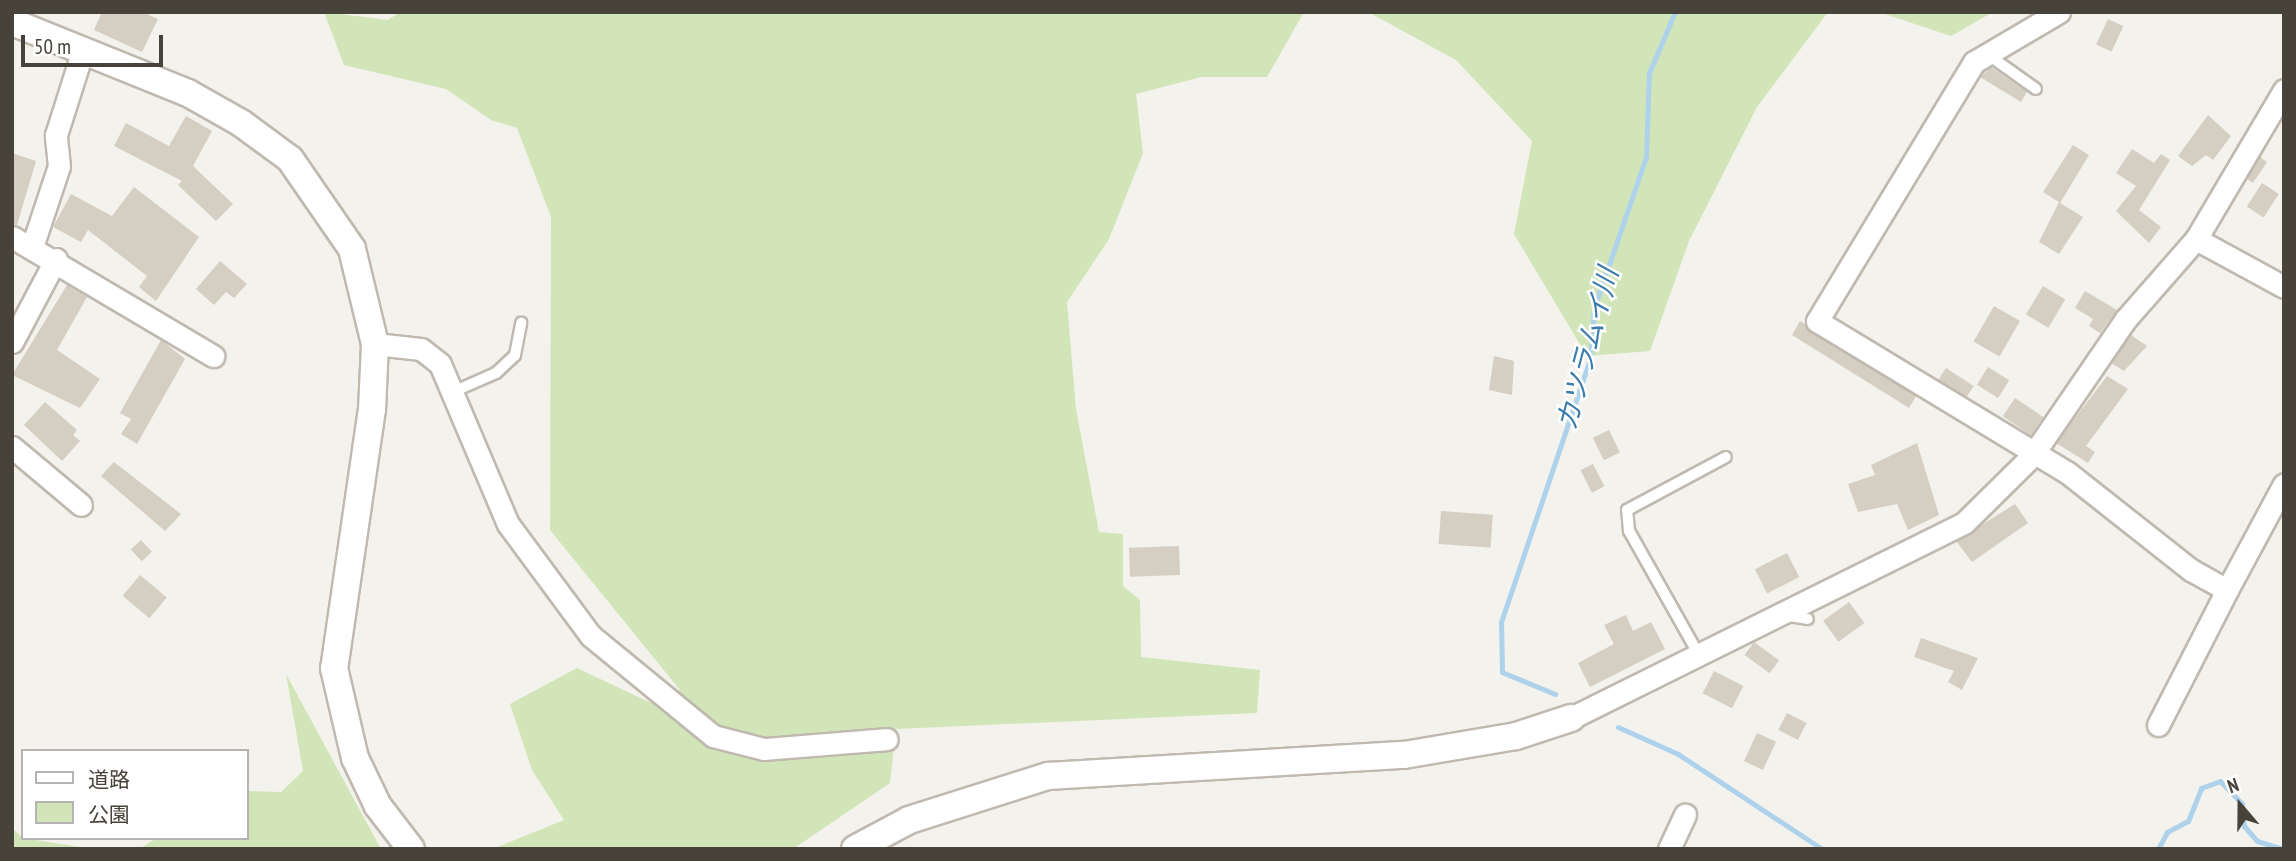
<!DOCTYPE html>
<html>
<head>
<meta charset="utf-8">
<style>
  body { margin:0 }
  #map { position:relative; width:2296px; height:861px; overflow:hidden; background:#f4f2ec; font-family:"PT Sans Narrow","Noto Sans JP",sans-serif }
  div>[style] { position:absolute }
  [style*='--x'] { left:calc(var(--x)*1px); top:calc(var(--y)*1px); width:calc(var(--w)*1px); rotate:calc(var(--a)*1deg) }
  .green>* { inset:0; background:#d1e5b8 }
  .stream>* { height:5px; margin:-2.5px; padding:0 2.5px; transform-origin:2.5px; border-radius:2.5px; background:#aed2eb }
  .building>* { inset:0; background:#d5cec2; transform-origin:0 0 }
  .roads { filter:drop-shadow(2px 0 #bfb9af) drop-shadow(-2px 0 #bfb9af) drop-shadow(0 2px #bfb9af) drop-shadow(0 -2px #bfb9af) }
  .service>* { height:10px; margin:-5px; padding:0 5px; transform-origin:5px; border-radius:5px; background:#fff }
  .minor>* { height:21px; margin:-10.5px; padding:0 10.5px; transform-origin:10.5px; border-radius:10.5px; background:#fff }
  .tertiary>* { height:26px; margin:-13px; padding:0 13px; transform-origin:13px; border-radius:13px; background:#fff }
  span { translate:-50% -50%; white-space:nowrap; text-align:center; line-height:1.15; -webkit-text-stroke:5px #fff; paint-order:stroke }
  .water-label { font-size:28px; color:#3b7cac; font-style:italic }
  .frame { position:absolute; inset:0; border:14px solid #48433a; pointer-events:none }
  .legend { position:absolute; left:21px; top:749px; width:228px; height:91px; box-sizing:border-box; background:#fff; border:2px solid #b6b4b0; margin:0; padding:9px 12px; list-style:none; font-size:21px; color:#48433a }
  .legend li { display:flex; align-items:center; gap:14px; height:35px }
  .legend b { width:35px; border:2px solid #b6b4b0 }
  .north { position:absolute; left:2205px; top:770px; width:70px; height:70px; -webkit-text-stroke:5px #fff; paint-order:stroke; rotate:340deg; font-size:19px; font-weight:700; line-height:28px; text-align:center; color:#48433a }
  .north::after { content:''; display:block; margin:auto; width:24px; height:32px; background:#48433a; clip-path:polygon(50% 0,100% 100%,50% 72%,0 100%) }
  .scale { position:absolute; left:21px; top:35px; width:142px; height:32px; box-sizing:border-box; border:4px solid #48433a; border-top:0; padding-left:9px; font-size:21px; line-height:24px; white-space:nowrap; color:#48433a; -webkit-text-stroke:5px #fff; paint-order:stroke }
</style>
</head>
<body>
<div id="map">
  <div class="green">
    <i style="clip-path:polygon(324px 12px,388px 20px,400px 12px,1304px 12px,1267px 77px,1201px 77px,1136px 94px,1143px 153px,1109px 239px,1067px 302px,1076px 409px,1099px 532px,1123px 534px,1123px 586px,1140px 600px,1141px 657px,1260px 670px,1257px 713px,896px 729px,890px 783px,793px 849px,493px 849px,564px 820px,532px 770px,510px 704px,577px 668px,649px 702px,680px 690px,550px 530px,551px 217px,517px 128px,491px 120px,446px 89px,344px 65px)"></i>
    <i style="clip-path:polygon(1368px 12px,1828px 12px,1757px 107px,1689px 241px,1650px 351px,1587px 356px,1514px 234px,1532px 141px,1456px 60px)"></i>
    <i style="clip-path:polygon(1879px 12px,1993px 12px,1951px 36px)"></i>
    <i style="clip-path:polygon(286px 674px,381px 849px,139px 849px,157px 838px,247px 838px,247px 791px,281px 792px,303px 771px)"></i>
    <i style="clip-path:polygon(12px 828px,23px 838px,92px 849px,12px 849px)"></i>
  </div>
  <div class="stream">
    <i style="--x:1555;--y:694;--w:57;--a:-157.5"></i>
    <i style="--x:1502;--y:672;--w:50;--a:-91.1"></i>
    <i style="--x:1501;--y:622;--w:278;--a:-71.3"></i>
    <i style="--x:1590;--y:359;--w:51;--a:-85.5"></i>
    <i style="--x:1594;--y:308;--w:160;--a:-71"></i>
    <i style="--x:1646;--y:157;--w:84;--a:-88"></i>
    <i style="--x:1649;--y:73;--w:66;--a:-66.9"></i>
    <i style="--x:1618;--y:727;--w:66;--a:24.2"></i>
    <i style="--x:1678;--y:754;--w:173;--a:33.4"></i>
    <i style="--x:2158;--y:849;--w:19;--a:-62"></i>
    <i style="--x:2167;--y:832;--w:24;--a:-28"></i>
    <i style="--x:2188;--y:821;--w:35;--a:-68"></i>
    <i style="--x:2201;--y:788;--w:20;--a:-20"></i>
    <i style="--x:2220;--y:781;--w:32;--a:46"></i>
    <i style="--x:2242;--y:804;--w:22;--a:85"></i>
    <i style="--x:2244;--y:826;--w:20;--a:49"></i>
    <i style="--x:2257;--y:841;--w:28;--a:17"></i>
  </div>
  <div class="building">
    <i style="clip-path:polygon(102px 12px,142px 12px,158px 19px,142px 52px,94px 30px)"></i>
    <i style="left:2108px;top:19px;width:17px;height:28px;rotate:25deg"></i>
    <i style="clip-path:polygon(1991px 67px,2027px 92px,2021px 102px,1980px 77px)"></i>
    <i style="clip-path:polygon(2208px 115px,2231px 136px,2213px 160px,2206px 155px,2192px 166px,2178px 156px)"></i>
    <i style="clip-path:polygon(186px 116px,212px 131px,193px 166px,233px 204px,216px 221px,178px 185px,182px 181px,114px 146px,126px 123px,169px 146px)"></i>
    <i style="clip-path:polygon(2073px 145px,2089px 155px,2060px 203px,2083px 217px,2059px 254px,2039px 242px,2059px 202px,2043px 192px)"></i>
    <i style="clip-path:polygon(2132px 149px,2154px 163px,2161px 154px,2170px 160px,2139px 210px,2161px 227px,2149px 243px,2116px 211px,2136px 186px,2116px 173px)"></i>
    <i style="clip-path:polygon(12px 153px,36px 161px,17px 225px,12px 224px)"></i>
    <i style="clip-path:polygon(2260px 157px,2267px 162px,2253px 183px,2247px 179px)"></i>
    <i style="left:2262px;top:183px;width:20px;height:28px;rotate:33deg"></i>
    <i style="clip-path:polygon(134px 187px,199px 237px,156px 301px,139px 287px,147px 276px,88px 230px,81px 242px,53px 227px,71px 194px,112px 216px)"></i>
    <i style="clip-path:polygon(220px 261px,247px 284px,234px 298px,226px 292px,214px 305px,196px 289px)"></i>
    <i style="clip-path:polygon(67px 285px,87px 297px,57px 350px,100px 379px,80px 408px,12px 375px)"></i>
    <i style="left:2043px;top:286px;width:26px;height:33px;rotate:31deg"></i>
    <i style="clip-path:polygon(2085px 291px,2117px 310px,2100px 333px,2089px 326px,2093px 319px,2075px 308px)"></i>
    <i style="left:1994px;top:306px;width:30px;height:41px;rotate:30deg"></i>
    <i style="clip-path:polygon(1800px 321px,1916px 396px,1909px 408px,1792px 335px)"></i>
    <i style="clip-path:polygon(2131px 335px,2147px 346px,2124px 371px,2111px 363px)"></i>
    <i style="clip-path:polygon(161px 340px,185px 359px,137px 444px,121px 434px,131px 419px,120px 413px)"></i>
    <i style="clip-path:polygon(1494px 356px,1514px 361px,1512px 395px,1489px 390px)"></i>
    <i style="left:1988px;top:367px;width:25px;height:21px;rotate:32deg"></i>
    <i style="left:1946px;top:368px;width:33px;height:14px;rotate:33deg"></i>
    <i style="clip-path:polygon(2107px 376px,2128px 389px,2086px 446px,2095px 452px,2088px 463px,2056px 443px)"></i>
    <i style="left:2015px;top:398px;width:34px;height:22px;rotate:34deg"></i>
    <i style="clip-path:polygon(45px 402px,77px 430px,73px 435px,80px 441px,62px 461px,24px 425px)"></i>
    <i style="left:1609px;top:430px;width:25px;height:18px;rotate:64deg"></i>
    <i style="clip-path:polygon(1917px 443px,1939px 515px,1908px 530px,1897px 504px,1858px 512px,1848px 484px,1875px 475px,1871px 465px)"></i>
    <i style="clip-path:polygon(114px 462px,181px 514px,165px 531px,101px 476px)"></i>
    <i style="left:1593px;top:464px;width:25px;height:14px;rotate:63deg"></i>
    <i style="clip-path:polygon(2015px 504px,2028px 523px,1972px 562px,1956px 541px)"></i>
    <i style="left:1441px;top:511px;width:52px;height:33px;rotate:4deg"></i>
    <i style="left:141px;top:540px;width:16px;height:14px;rotate:47deg"></i>
    <i style="left:1179px;top:546px;width:29px;height:50px;rotate:88deg"></i>
    <i style="left:1787px;top:553px;width:27px;height:36px;rotate:63deg"></i>
    <i style="left:140px;top:575px;width:35px;height:27px;rotate:40deg"></i>
    <i style="left:1849px;top:602px;width:26px;height:32px;rotate:54deg"></i>
    <i style="clip-path:polygon(1626px 615px,1633px 631px,1651px 622px,1665px 649px,1590px 687px,1578px 663px,1614px 644px,1604px 625px)"></i>
    <i style="clip-path:polygon(1921px 638px,1978px 658px,1962px 690px,1948px 682px,1954px 671px,1914px 657px)"></i>
    <i style="left:1754px;top:642px;width:31px;height:16px;rotate:36deg"></i>
    <i style="left:1714px;top:671px;width:33px;height:25px;rotate:27deg"></i>
    <i style="left:1787px;top:713px;width:22px;height:19px;rotate:27deg"></i>
    <i style="left:1757px;top:733px;width:21px;height:31px;rotate:25deg"></i>
  </div>
  <div class="roads">
    <div class="service">
      <i style="--x:1987;--y:54;--w:60;--a:35.5"></i>
      <i style="--x:455;--y:391;--w:45;--a:-23.7"></i>
      <i style="--x:496;--y:373;--w:26;--a:-43"></i>
      <i style="--x:515;--y:355;--w:33;--a:-79"></i>
      <i style="--x:1783;--y:615;--w:25;--a:9"></i>
      <i style="--x:1699;--y:655;--w:142;--a:-119.4"></i>
      <i style="--x:1629;--y:531;--w:21;--a:-95"></i>
      <i style="--x:1627;--y:510;--w:112;--a:-28.2"></i>
    </div>
    <div class="minor">
      <i style="--x:2059;--y:12;--w:99;--a:149.5"></i>
      <i style="--x:1974;--y:62;--w:303;--a:121.2"></i>
      <i style="--x:1817;--y:321;--w:293;--a:31.2"></i>
      <i style="--x:2068;--y:473;--w:157;--a:38.3"></i>
      <i style="--x:2191;--y:570;--w:41;--a:29.1"></i>
      <i style="--x:2227;--y:590;--w:120;--a:-61.7"></i>
      <i style="--x:12;--y:237;--w:234;--a:30.6"></i>
      <i style="--x:2196;--y:239;--w:100;--a:28.6"></i>
      <i style="--x:32;--y:247;--w:85;--a:-71.6"></i>
      <i style="--x:59;--y:166;--w:31;--a:-96"></i>
      <i style="--x:56;--y:135;--w:89;--a:-72.4"></i>
      <i style="--x:12;--y:342;--w:94;--a:-62.1"></i>
      <i style="--x:375;--y:344;--w:46;--a:6.2"></i>
      <i style="--x:421;--y:349;--w:24;--a:38"></i>
      <i style="--x:440;--y:364;--w:174;--a:67"></i>
      <i style="--x:508;--y:524;--w:139;--a:53.5"></i>
      <i style="--x:591;--y:636;--w:158;--a:39.3"></i>
      <i style="--x:713;--y:736;--w:53;--a:14.3"></i>
      <i style="--x:764;--y:749;--w:123;--a:-4.6"></i>
      <i style="--x:12;--y:447;--w:90;--a:40"></i>
      <i style="--x:1571;--y:718;--w:439;--a:-26.4"></i>
      <i style="--x:1964;--y:523;--w:95;--a:-44.6"></i>
      <i style="--x:2032;--y:456;--w:165;--a:-55.6"></i>
      <i style="--x:2125;--y:320;--w:108;--a:-48.8"></i>
      <i style="--x:2196;--y:239;--w:173;--a:-59.4"></i>
      <i style="--x:2158;--y:725;--w:152;--a:-62.9"></i>
      <i style="--x:1669;--y:849;--w:38;--a:-65"></i>
    </div>
    <div class="tertiary">
      <i style="--x:12;--y:22;--w:190;--a:22"></i>
      <i style="--x:188;--y:93;--w:61;--a:29.5"></i>
      <i style="--x:241;--y:123;--w:61;--a:36.3"></i>
      <i style="--x:290;--y:159;--w:109;--a:55.4"></i>
      <i style="--x:352;--y:249;--w:98;--a:76.4"></i>
      <i style="--x:375;--y:344;--w:65;--a:92.6"></i>
      <i style="--x:372;--y:409;--w:262;--a:98.3"></i>
      <i style="--x:334;--y:668;--w:92;--a:76.9"></i>
      <i style="--x:355;--y:758;--w:53;--a:64.4"></i>
      <i style="--x:378;--y:806;--w:54;--a:52.5"></i>
      <i style="--x:855;--y:849;--w:61;--a:-28.2"></i>
      <i style="--x:909;--y:820;--w:146;--a:-17.6"></i>
      <i style="--x:1048;--y:776;--w:357;--a:-3.4"></i>
      <i style="--x:1404;--y:755;--w:114;--a:-9.6"></i>
      <i style="--x:1516;--y:736;--w:58;--a:-18.1"></i>
    </div>
  </div>
  <div class="water-label">
    <span style="left:1587px;top:349px;rotate:-75deg">カツラムイ川</span>
  </div>
  <div class="frame"></div>
  <ul class="legend">
  <li><b style="height:9px;background:#fff"></b>道路</li>
  <li><b style="height:19px;background:#d1e5b8"></b>公園</li>
  </ul>
  <div class="north">N</div>
  <div class="scale">50 m</div>
</div>
</body>
</html>
